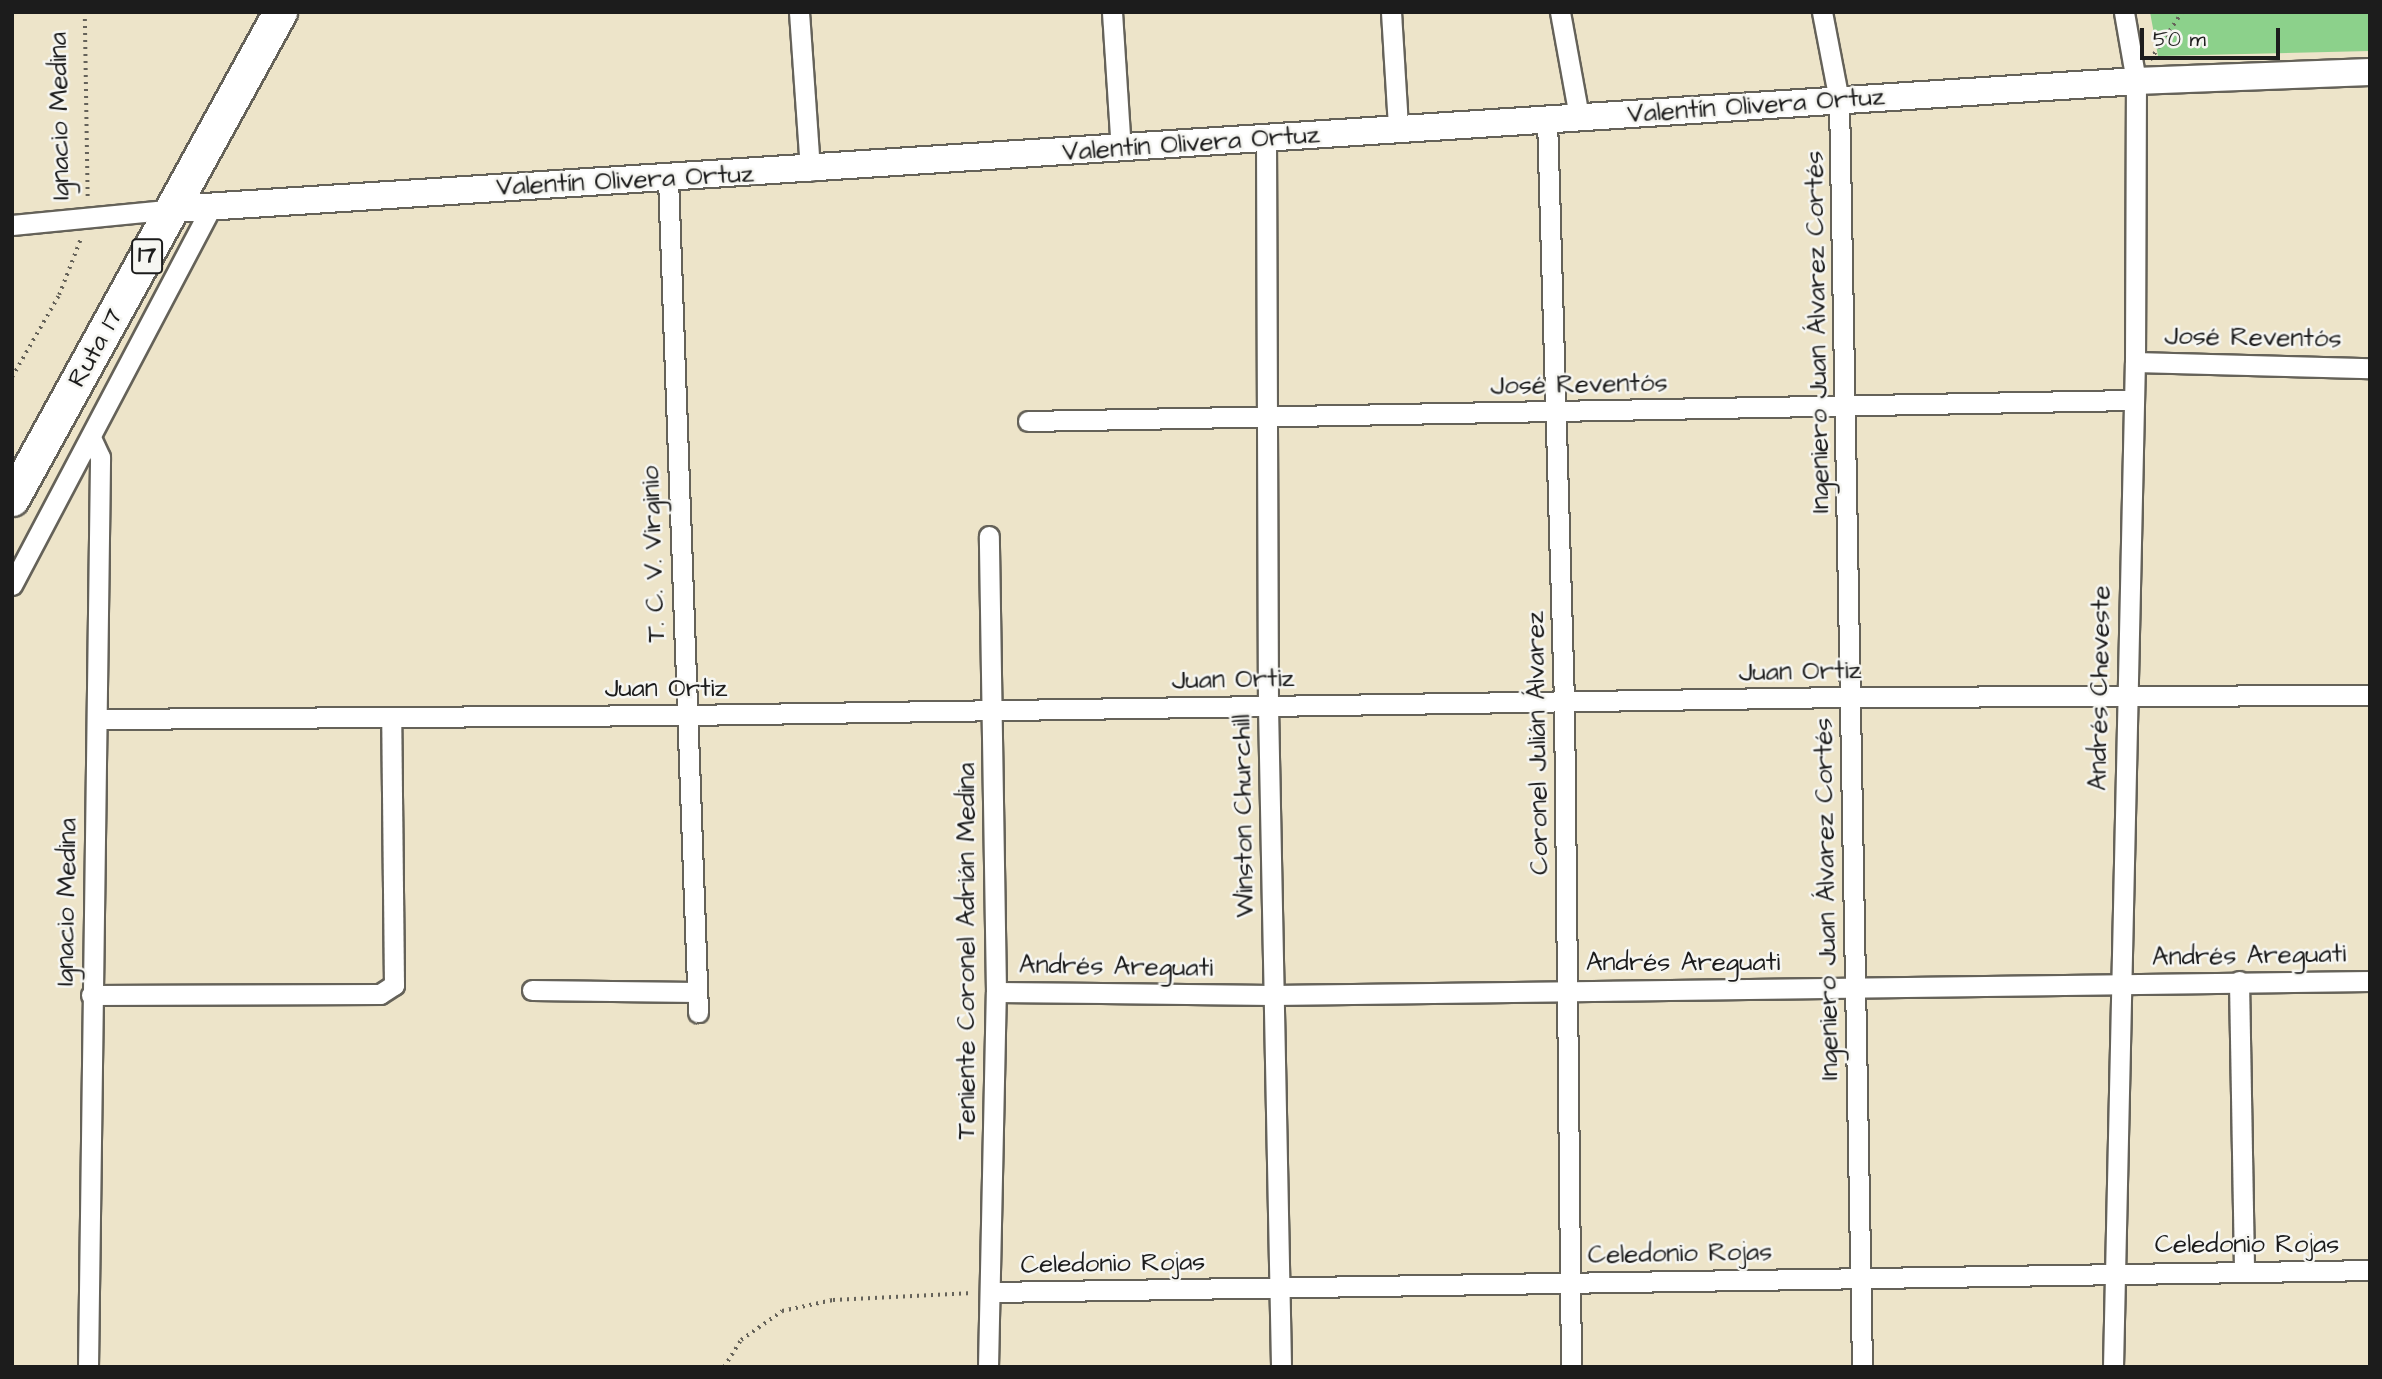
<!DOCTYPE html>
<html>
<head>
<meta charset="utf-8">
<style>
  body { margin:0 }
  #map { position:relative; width:2382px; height:1379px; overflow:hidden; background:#ede4c9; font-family:"Architects Daughter",sans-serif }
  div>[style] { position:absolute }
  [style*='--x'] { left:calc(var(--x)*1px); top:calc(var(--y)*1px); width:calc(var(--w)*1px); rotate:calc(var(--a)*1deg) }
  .green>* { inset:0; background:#8cd18b }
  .path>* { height:3.5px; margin-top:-1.75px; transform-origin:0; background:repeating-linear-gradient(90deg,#656259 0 2px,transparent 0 7px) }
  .roads { filter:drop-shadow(2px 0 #656259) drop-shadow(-2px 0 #656259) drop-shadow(0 2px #656259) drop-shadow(0 -2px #656259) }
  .street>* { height:19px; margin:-9.5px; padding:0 9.5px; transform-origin:9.5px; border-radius:9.5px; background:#fff }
  .secondary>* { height:26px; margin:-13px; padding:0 13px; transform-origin:13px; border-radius:13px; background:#fff }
  .highway>* { height:33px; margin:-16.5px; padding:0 16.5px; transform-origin:16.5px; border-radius:16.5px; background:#fff }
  span { translate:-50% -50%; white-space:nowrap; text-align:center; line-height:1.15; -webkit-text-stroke:5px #f6f6f2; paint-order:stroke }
  .shield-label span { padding:2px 5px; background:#f6f6f2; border:2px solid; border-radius:5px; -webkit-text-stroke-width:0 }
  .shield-label { font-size:24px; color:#1c1c1c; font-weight:700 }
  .street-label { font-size:26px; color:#1c1c1c }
  .frame { position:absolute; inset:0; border:14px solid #1c1c1c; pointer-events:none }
  .scale { position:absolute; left:2140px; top:28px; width:140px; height:32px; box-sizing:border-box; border:4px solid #1c1c1c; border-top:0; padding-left:9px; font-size:21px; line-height:24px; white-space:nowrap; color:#1c1c1c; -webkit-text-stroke:5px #f6f6f2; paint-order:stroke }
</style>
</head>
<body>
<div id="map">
  <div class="green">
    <i style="clip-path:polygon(2150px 12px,2370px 12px,2370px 51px,2158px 56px)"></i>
  </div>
  <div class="path">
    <i style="--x:85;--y:12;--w:188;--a:89.1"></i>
    <i style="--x:2150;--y:60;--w:58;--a:-56.3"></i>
    <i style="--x:12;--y:377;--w:95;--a:-60.2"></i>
    <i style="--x:59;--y:295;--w:61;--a:-68.9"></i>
    <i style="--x:724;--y:1367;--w:32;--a:-58"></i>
    <i style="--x:741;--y:1340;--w:50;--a:-35.3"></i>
    <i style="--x:782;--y:1311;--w:52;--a:-12.2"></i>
    <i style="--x:833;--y:1300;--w:140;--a:-2.9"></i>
  </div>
  <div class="roads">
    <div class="street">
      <i style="--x:799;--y:12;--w:159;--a:86"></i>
      <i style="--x:1112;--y:12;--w:138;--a:86.3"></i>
      <i style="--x:1391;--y:12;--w:116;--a:86.5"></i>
      <i style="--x:1560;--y:12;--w:107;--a:79.7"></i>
      <i style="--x:1822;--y:12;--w:90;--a:79.1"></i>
      <i style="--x:1839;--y:100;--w:1267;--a:88.96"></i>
      <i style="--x:1547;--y:119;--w:582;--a:88.33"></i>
      <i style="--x:1564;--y:701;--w:666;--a:89.4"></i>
      <i style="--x:1266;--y:138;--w:568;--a:89.8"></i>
      <i style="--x:1268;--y:706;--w:661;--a:88.87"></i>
      <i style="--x:668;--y:178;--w:835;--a:87.94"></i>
      <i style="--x:12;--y:225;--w:163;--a:-5.6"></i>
      <i style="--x:2135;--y:362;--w:235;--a:1.5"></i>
      <i style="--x:1028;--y:421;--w:1104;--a:-1.09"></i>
      <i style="--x:12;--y:585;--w:429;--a:-62.2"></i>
      <i style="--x:97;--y:719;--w:588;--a:-0.39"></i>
      <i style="--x:685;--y:715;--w:1165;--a:-0.89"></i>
      <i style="--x:1850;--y:697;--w:520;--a:-0.22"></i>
      <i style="--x:2239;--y:981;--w:290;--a:89"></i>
      <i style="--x:532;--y:990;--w:165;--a:0.7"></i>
      <i style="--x:996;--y:992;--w:276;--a:0.6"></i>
      <i style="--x:1272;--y:995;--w:1098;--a:-0.73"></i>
      <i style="--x:91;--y:995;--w:289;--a:-0.2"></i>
      <i style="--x:380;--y:994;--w:17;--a:-33"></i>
      <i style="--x:394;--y:985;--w:268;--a:-90.6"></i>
      <i style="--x:991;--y:1292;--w:1379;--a:-0.91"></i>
      <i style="--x:88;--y:1367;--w:910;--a:-89.24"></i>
      <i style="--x:100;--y:457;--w:19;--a:-115"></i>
      <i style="--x:988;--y:1367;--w:375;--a:-88.8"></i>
      <i style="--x:996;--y:992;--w:456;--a:-90.9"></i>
      <i style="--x:2113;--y:1367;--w:1005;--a:-88.75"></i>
      <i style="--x:2135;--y:362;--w:281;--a:-89.8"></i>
      <i style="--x:2136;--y:81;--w:70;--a:-99.9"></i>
    </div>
    <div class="secondary">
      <i style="--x:174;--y:209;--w:1966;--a:-3.73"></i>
      <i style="--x:2136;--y:81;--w:234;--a:-2.2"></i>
    </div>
    <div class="highway">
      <i style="--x:12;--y:499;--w:556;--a:-61.18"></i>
    </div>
  </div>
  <div class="shield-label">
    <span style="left:147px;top:256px">17</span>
  </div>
  <div class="street-label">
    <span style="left:1756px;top:106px;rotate:-4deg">Valentín Olivera Ortuz</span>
    <span style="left:60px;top:116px;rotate:-91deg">Ignacio Medina</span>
    <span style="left:1191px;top:144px;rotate:-4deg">Valentín Olivera Ortuz</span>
    <span style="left:625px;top:181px;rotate:-3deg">Valentín Olivera Ortuz</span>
    <span style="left:1818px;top:332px;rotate:-91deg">Ingeniero Juan Álvarez Cortés</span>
    <span style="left:2253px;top:338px;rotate:1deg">José Reventós</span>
    <span style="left:96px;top:348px;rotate:-61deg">Ruta 17</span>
    <span style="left:1579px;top:385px;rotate:-1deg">José Reventós</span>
    <span style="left:654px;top:554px;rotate:-92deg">T. C. V. Virginio</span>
    <span style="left:1800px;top:672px;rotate:-1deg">Juan Ortiz</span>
    <span style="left:1233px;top:680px;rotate:-1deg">Juan Ortiz</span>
    <span style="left:2100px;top:688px;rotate:-89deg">Andrés Cheveste</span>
    <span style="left:666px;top:689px">Juan Ortiz</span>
    <span style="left:1538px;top:743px;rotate:-91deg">Coronel Julián Álvarez</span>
    <span style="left:1244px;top:816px;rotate:-91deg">Winston Churchill</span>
    <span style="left:1827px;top:899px;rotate:-91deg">Ingeniero Juan Álvarez Cortés</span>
    <span style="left:67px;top:902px;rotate:-89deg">Ignacio Medina</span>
    <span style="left:967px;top:951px;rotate:-90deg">Teniente Coronel Adrián Medina</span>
    <span style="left:2249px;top:956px;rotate:-1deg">Andrés Areguati</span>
    <span style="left:1683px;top:963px">Andrés Areguati</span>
    <span style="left:1116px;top:967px;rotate:1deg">Andrés Areguati</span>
    <span style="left:2247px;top:1245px">Celedonio Rojas</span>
    <span style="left:1680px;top:1254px;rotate:-1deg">Celedonio Rojas</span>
    <span style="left:1113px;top:1264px;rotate:-1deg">Celedonio Rojas</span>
  </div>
  <div class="frame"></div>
  <div class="scale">50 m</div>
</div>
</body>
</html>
